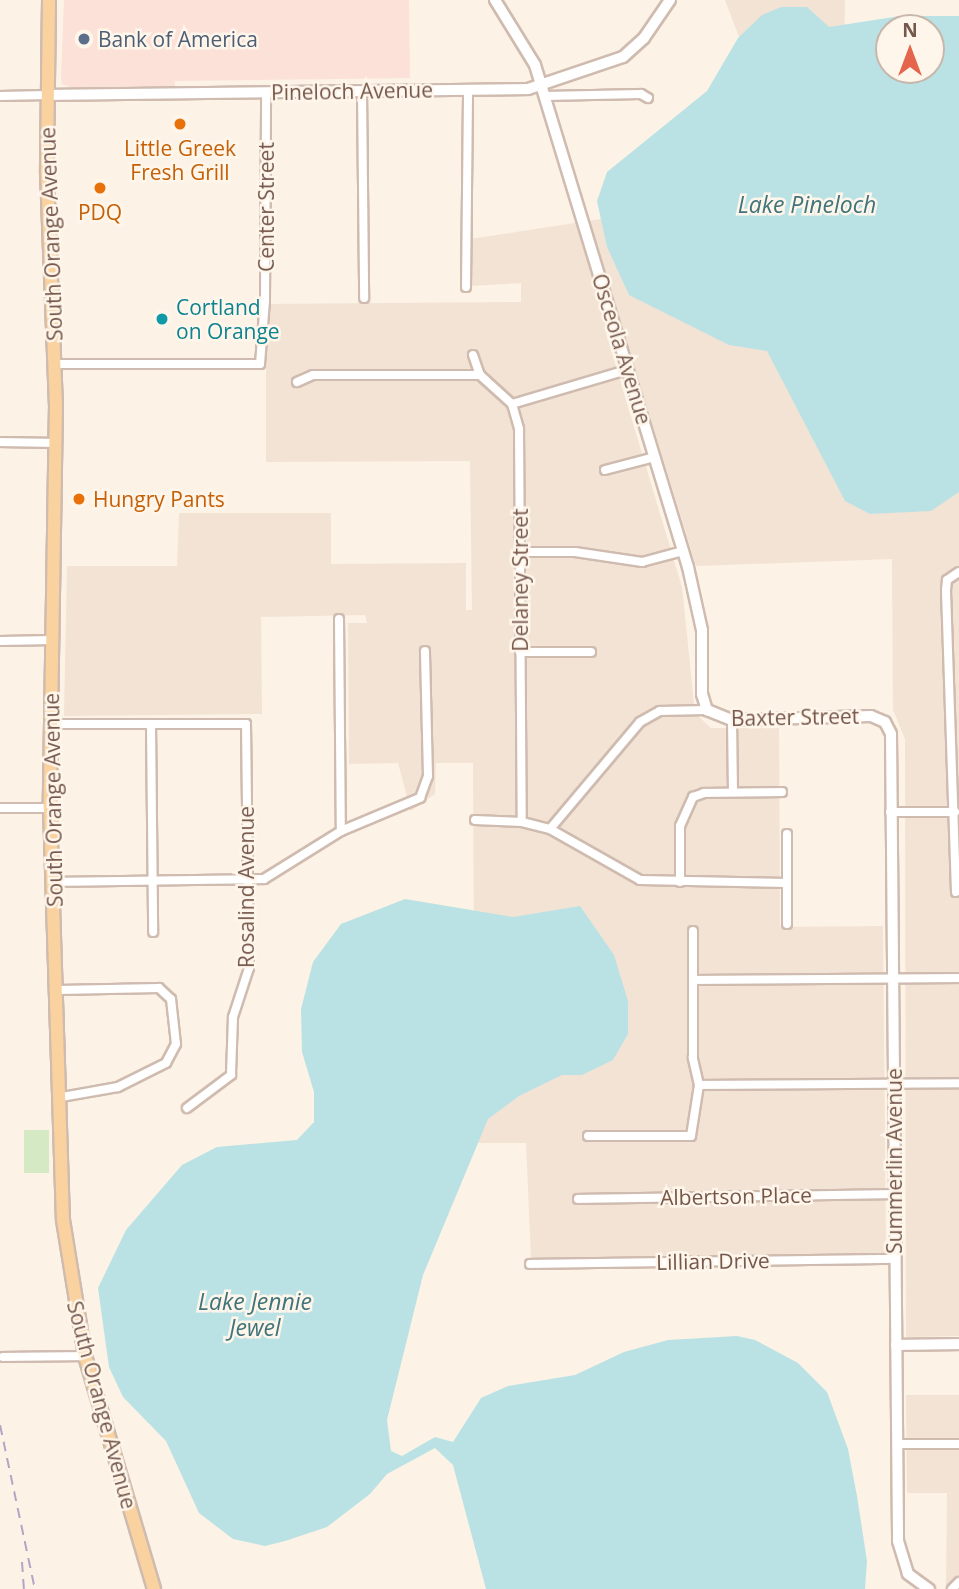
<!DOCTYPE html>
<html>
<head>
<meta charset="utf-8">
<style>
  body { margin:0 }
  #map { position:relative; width:959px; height:1589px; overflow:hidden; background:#fcf2e5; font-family:"Open Sans",sans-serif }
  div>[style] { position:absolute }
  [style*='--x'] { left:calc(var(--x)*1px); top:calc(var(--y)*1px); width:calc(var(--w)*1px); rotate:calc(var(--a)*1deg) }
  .residential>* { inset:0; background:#f3e3d4 }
  .commercial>* { inset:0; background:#fce1d9 }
  .green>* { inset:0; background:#d5e9c4; transform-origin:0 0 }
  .water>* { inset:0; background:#bae2e5 }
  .roads { filter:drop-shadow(2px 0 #cfbbaf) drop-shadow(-2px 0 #cfbbaf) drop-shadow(0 2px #cfbbaf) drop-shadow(0 -2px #cfbbaf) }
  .street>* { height:8px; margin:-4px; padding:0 4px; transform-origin:4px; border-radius:4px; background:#fff }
  .secondary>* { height:10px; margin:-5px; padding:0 5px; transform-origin:5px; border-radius:5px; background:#fff }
  .primary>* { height:12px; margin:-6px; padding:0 6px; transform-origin:6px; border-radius:6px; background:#f9d29f }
  .rail>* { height:2px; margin-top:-1px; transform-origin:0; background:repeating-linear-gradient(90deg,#b4a4c6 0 10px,transparent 0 17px) }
  .dots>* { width:19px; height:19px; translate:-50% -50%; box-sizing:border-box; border:4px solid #fff6eb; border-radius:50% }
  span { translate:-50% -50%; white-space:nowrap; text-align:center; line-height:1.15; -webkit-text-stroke:5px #fff6eb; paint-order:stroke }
  .service-label { font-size:21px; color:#4e5e75 }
  .left { translate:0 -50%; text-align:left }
  .street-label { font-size:21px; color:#75574b }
  .food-label { font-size:21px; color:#c56008 }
  .culture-label { font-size:21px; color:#0d838f }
  .water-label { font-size:23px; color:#3f747a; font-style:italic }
  .north { position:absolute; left:875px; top:14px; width:70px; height:70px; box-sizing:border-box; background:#fff6eb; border:2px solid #c8b6ab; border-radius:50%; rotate:0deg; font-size:19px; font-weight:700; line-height:28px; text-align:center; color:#75574b }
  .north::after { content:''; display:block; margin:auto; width:24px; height:32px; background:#e4644c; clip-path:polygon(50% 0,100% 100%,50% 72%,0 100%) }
</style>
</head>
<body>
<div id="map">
  <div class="residential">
    <i style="clip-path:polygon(725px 0,845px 0,844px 87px,759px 90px)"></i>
    <i style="clip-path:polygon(959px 85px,959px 1336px,906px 1337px,905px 739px,893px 710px,892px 559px,696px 566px,623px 328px,605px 330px,682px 587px,695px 713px,711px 728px,779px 728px,780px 927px,883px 926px,886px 1253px,531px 1258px,526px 1143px,475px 1143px,473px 763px,436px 763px,435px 794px,411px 811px,398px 763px,349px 764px,348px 623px,367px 623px,365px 615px,261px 617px,262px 714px,64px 716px,67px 566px,177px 566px,179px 513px,331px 513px,331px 564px,466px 563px,466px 610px,472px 610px,470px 461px,266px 462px,266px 304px,521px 302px,521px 283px,470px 286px,470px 239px,889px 175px)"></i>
    <i style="clip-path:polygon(906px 1395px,959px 1395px,959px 1589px,946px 1587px,947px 1493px,907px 1493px)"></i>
  </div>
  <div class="commercial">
    <i style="clip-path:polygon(64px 0,409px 0,410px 78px,175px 81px,175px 87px,72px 88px,62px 84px,61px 78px)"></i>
  </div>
  <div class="green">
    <i style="left:49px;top:1130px;width:43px;height:25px;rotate:90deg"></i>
  </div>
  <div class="water">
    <i style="clip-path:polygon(evenodd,781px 7px,807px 7px,829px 27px,900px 16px,959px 16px,959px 492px,931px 511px,870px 514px,845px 501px,767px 351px,729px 345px,629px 295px,607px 247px,597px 201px,607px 172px,707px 91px,738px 38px,762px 15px,781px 7px,931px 28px,931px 70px,889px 70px,889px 28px,931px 28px)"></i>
    <i style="clip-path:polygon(405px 899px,513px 917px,580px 906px,614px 955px,628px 1001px,628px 1034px,613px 1060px,582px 1075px,562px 1075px,519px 1096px,488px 1119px,423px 1275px,387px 1420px,391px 1451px,402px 1456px,435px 1437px,453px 1442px,481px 1398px,508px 1386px,575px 1375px,624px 1352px,668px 1340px,737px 1336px,755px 1340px,798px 1363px,827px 1392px,848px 1449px,857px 1496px,867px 1561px,865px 1589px,486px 1589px,453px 1465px,435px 1448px,387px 1474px,370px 1494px,327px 1527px,285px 1541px,265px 1546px,233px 1539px,199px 1513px,166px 1441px,123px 1397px,109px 1367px,98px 1288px,126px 1230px,182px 1165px,217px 1147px,297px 1140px,314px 1122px,314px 1092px,302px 1052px,301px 1009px,313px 962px,341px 924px)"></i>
  </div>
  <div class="roads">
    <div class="street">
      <i style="--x:362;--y:91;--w:207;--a:89.4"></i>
      <i style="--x:0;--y:96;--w:48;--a:-1.2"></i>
      <i style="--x:544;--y:96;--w:97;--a:-1.2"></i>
      <i style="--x:641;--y:94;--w:8;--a:30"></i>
      <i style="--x:466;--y:287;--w:197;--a:-89.4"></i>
      <i style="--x:473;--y:355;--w:21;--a:71"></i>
      <i style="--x:480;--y:375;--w:43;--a:42.2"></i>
      <i style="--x:512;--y:404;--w:26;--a:74"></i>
      <i style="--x:519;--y:429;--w:393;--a:89.6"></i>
      <i style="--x:55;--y:364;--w:205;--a:0"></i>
      <i style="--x:260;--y:364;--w:63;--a:-85.5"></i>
      <i style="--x:265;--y:301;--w:209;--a:-89.7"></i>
      <i style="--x:297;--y:382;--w:17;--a:-24"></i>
      <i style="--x:313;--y:375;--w:167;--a:0"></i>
      <i style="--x:512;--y:404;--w:120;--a:-16.5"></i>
      <i style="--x:0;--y:442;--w:56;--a:1"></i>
      <i style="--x:605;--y:470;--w:52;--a:-14.6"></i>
      <i style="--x:520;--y:552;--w:55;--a:0"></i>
      <i style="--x:575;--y:552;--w:68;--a:8.5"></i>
      <i style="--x:642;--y:562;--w:42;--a:-15"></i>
      <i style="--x:339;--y:619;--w:212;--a:89.5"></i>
      <i style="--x:0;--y:641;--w:53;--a:-1.1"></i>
      <i style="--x:520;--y:652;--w:71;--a:0"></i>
      <i style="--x:732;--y:720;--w:72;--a:89.2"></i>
      <i style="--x:52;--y:724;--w:194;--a:0"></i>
      <i style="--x:246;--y:724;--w:244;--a:89.3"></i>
      <i style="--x:249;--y:968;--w:52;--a:108.1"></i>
      <i style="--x:233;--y:1017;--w:58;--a:92"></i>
      <i style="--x:231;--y:1075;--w:55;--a:143.1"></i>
      <i style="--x:151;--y:724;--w:208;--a:89.4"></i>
      <i style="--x:0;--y:808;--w:50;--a:0"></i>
      <i style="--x:890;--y:812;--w:65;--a:0"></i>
      <i style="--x:475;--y:820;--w:47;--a:2.4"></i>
      <i style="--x:522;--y:822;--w:29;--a:14"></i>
      <i style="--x:550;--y:829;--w:103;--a:29.5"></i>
      <i style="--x:640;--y:880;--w:147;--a:1.2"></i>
      <i style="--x:550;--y:829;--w:140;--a:-49.9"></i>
      <i style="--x:640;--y:722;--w:23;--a:-29"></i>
      <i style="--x:660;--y:711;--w:47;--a:-1.2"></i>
      <i style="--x:787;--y:834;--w:90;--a:90"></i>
      <i style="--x:53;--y:882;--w:211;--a:-0.8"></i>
      <i style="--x:264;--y:879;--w:91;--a:-31.9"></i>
      <i style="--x:341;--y:831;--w:86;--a:-22.7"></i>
      <i style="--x:420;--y:798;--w:23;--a:-70"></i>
      <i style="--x:428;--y:776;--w:125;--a:-91.4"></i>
      <i style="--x:680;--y:882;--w:56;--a:-90"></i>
      <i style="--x:680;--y:826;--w:32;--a:-66"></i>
      <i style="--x:693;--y:797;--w:12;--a:-20"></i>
      <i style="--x:704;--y:793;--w:78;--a:-0.7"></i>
      <i style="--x:956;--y:892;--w:302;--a:-91.9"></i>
      <i style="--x:946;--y:590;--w:10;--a:-84"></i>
      <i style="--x:947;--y:580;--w:14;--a:-34"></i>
      <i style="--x:694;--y:980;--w:265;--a:-0.4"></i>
      <i style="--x:58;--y:990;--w:101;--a:-1.1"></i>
      <i style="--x:159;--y:988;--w:16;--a:43"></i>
      <i style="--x:171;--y:999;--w:45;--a:83.7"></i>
      <i style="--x:176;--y:1044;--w:21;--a:118"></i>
      <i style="--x:166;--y:1063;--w:54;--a:153.4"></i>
      <i style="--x:118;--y:1087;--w:58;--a:170"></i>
      <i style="--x:699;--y:1085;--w:260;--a:-0.4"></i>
      <i style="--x:588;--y:1136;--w:103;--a:0"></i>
      <i style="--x:691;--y:1136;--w:52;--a:-81.1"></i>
      <i style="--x:699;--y:1085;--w:28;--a:-103"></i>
      <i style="--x:693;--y:1058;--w:127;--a:-90"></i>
      <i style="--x:578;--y:1199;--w:317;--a:-0.9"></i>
      <i style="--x:530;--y:1264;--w:365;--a:-0.8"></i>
      <i style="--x:3;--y:1357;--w:82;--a:-0.7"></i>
      <i style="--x:897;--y:1444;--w:62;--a:0"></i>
      <i style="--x:952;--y:1589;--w:10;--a:-45"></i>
    </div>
    <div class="secondary">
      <i style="--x:495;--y:0;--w:76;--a:58.4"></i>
      <i style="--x:535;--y:65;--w:525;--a:73.05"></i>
      <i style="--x:688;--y:567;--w:65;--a:77.5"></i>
      <i style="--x:702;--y:630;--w:64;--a:90"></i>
      <i style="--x:702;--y:694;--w:17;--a:73"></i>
      <i style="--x:707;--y:710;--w:27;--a:22"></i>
      <i style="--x:732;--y:720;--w:139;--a:-1.6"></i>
      <i style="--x:871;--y:716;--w:15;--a:23"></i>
      <i style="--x:885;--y:722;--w:13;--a:63"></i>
      <i style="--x:891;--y:734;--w:807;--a:89.5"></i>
      <i style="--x:898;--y:1541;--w:34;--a:73"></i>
      <i style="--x:908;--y:1574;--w:26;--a:36"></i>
      <i style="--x:48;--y:95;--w:480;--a:-0.7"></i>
      <i style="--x:528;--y:89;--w:100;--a:-18.6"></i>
      <i style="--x:623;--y:57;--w:28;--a:-42"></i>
      <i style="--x:644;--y:38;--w:46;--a:-55.6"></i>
      <i style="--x:896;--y:1345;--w:63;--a:-0.9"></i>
    </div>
    <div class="primary">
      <i style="--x:49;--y:0;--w:173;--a:90.7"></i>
      <i style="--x:47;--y:173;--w:231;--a:87.8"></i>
      <i style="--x:56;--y:404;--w:404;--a:90.9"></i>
      <i style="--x:50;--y:808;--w:412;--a:88.2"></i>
      <i style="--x:63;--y:1220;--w:138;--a:80.8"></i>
      <i style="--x:85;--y:1356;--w:243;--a:73.5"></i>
    </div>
  </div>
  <div class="rail">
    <i style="--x:0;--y:1425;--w:168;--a:78"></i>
    <i style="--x:22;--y:1562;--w:27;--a:86"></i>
  </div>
  <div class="dots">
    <i style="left:84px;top:39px;background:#5c6f8a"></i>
    <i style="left:180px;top:124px;background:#e8710a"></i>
    <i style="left:100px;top:188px;background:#e8710a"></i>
    <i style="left:162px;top:319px;background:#0f9aa8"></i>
    <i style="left:79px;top:499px;background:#e8710a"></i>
  </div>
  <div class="service-label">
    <span class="left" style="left:98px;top:39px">Bank of America</span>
  </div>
  <div class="street-label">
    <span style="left:352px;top:91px;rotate:-1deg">Pineloch Avenue</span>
    <span style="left:266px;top:207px;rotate:-90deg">Center Street</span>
    <span style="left:51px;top:234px;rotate:-92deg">South Orange Avenue</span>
    <span style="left:622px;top:349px;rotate:73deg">Osceola Avenue</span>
    <span style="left:520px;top:580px;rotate:-90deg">Delaney Street</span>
    <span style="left:795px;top:717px;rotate:-1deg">Baxter Street</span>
    <span style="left:53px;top:800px;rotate:-91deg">South Orange Avenue</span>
    <span style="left:246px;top:887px;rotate:-90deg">Rosalind Avenue</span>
    <span style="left:894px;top:1161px;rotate:-90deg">Summerlin Avenue</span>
    <span style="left:736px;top:1196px;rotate:-1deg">Albertson Place</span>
    <span style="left:713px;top:1261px;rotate:-1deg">Lillian Drive</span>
    <span style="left:102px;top:1405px;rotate:75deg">South Orange Avenue</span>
  </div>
  <div class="food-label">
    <span style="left:180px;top:160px">Little Greek<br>Fresh Grill</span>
    <span style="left:100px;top:212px">PDQ</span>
    <span class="left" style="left:93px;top:499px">Hungry Pants</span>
  </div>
  <div class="culture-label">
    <span class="left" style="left:176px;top:319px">Cortland<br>on Orange</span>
  </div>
  <div class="water-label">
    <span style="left:807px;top:204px">Lake Pineloch</span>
    <span style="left:255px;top:1314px">Lake Jennie<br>Jewel</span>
  </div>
  <div class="north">N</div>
</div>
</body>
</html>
